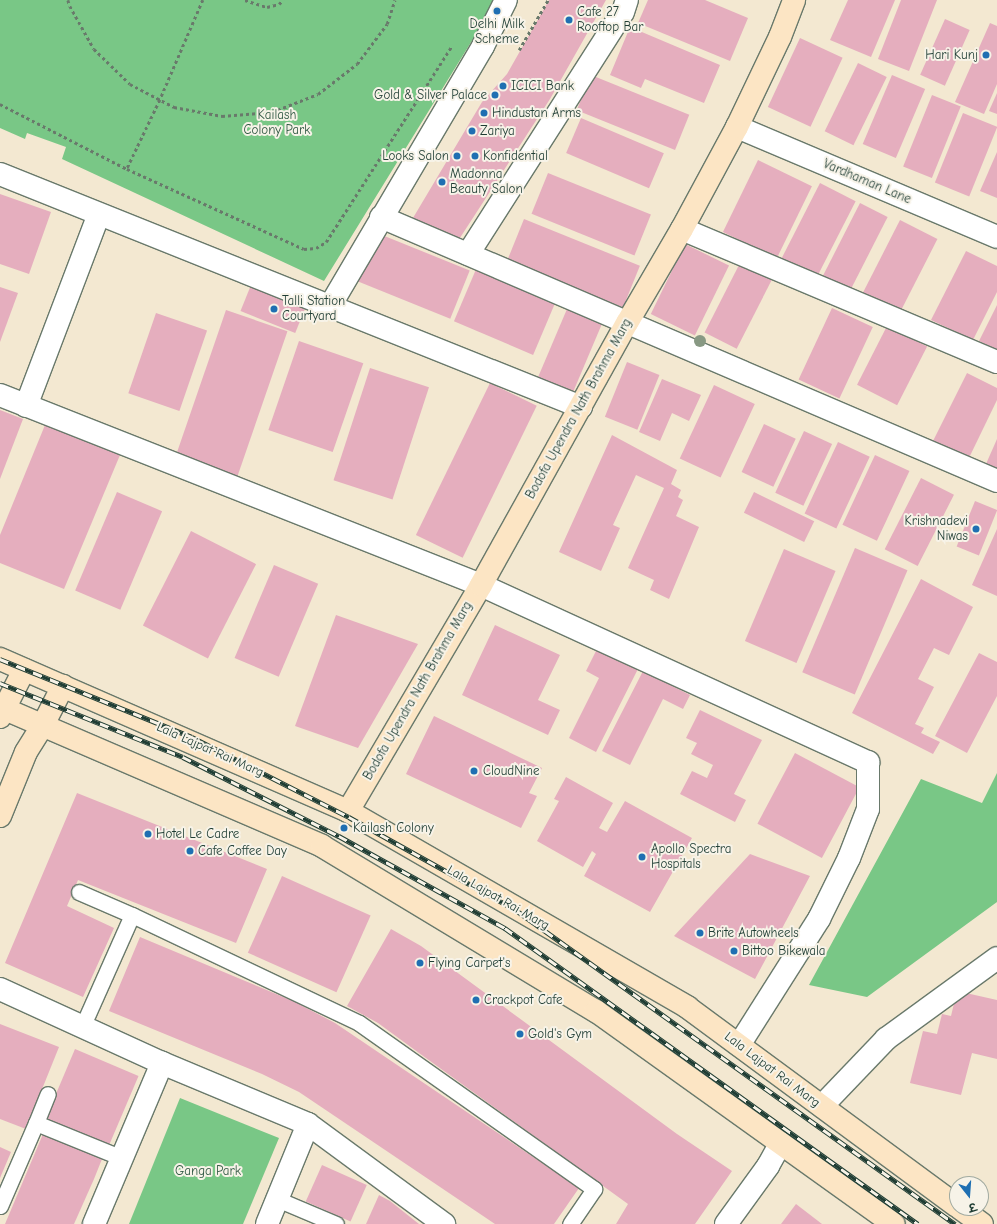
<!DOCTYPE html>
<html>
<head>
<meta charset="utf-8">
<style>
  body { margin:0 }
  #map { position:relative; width:997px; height:1224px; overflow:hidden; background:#f3e8d1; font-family:"Comic Neue","Playpen Sans Deva",sans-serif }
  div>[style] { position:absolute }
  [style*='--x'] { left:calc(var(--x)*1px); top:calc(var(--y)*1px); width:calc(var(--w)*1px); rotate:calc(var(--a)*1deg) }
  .green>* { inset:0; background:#79c786 }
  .building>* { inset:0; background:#e5aebe; transform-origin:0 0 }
  .path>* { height:2.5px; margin-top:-1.25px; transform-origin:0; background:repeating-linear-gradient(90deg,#69796b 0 3px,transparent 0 6px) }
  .roads { filter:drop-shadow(1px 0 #69796b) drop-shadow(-1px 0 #69796b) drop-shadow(0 1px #69796b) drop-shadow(0 -1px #69796b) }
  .lane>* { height:15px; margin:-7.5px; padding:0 7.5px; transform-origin:7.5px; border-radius:7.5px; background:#fff }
  .street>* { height:22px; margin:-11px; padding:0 11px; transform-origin:11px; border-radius:11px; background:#fff }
  .secondary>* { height:22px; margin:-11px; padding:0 11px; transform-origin:11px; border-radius:11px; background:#fce5c4 }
  .rail>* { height:4.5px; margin-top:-2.25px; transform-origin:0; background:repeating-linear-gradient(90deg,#f7f3e8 0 9px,#1f3d34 0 18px); box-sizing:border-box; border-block:1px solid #1f3d34 }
  .trees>* { width:12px; height:12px; margin:-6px; border-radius:50%; background:#889983 }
  .dots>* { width:11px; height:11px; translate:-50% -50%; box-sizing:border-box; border:2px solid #f7f3e8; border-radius:50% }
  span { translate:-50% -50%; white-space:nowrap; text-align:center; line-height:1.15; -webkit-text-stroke:4px #f7f3e8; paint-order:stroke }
  .poi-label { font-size:13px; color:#1f3d34 }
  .left { translate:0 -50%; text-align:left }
  .right { translate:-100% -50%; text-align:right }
  .park-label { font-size:13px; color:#315944 }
  .street-label { font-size:13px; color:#1f3d34 }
  .north { position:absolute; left:949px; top:1176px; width:40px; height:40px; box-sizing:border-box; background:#f7f3e8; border:1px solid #a1aaa0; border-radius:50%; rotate:163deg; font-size:11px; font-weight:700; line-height:16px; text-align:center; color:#1f3d34 }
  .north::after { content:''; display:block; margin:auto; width:14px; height:18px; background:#1f6fb2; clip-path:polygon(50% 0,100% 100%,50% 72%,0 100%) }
</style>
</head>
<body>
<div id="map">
  <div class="green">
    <i style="clip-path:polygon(0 0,497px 0,324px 281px,62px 159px,66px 147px,27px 133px,25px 139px,0 128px)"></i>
    <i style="clip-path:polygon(997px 773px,997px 902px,867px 997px,809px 985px,921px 779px,982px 803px)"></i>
    <i style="clip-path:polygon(180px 1098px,279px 1138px,243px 1224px,129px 1224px)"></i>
  </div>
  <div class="building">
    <i style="clip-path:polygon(549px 0,606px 0,550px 99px,456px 244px,410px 223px,482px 102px,507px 74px)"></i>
    <i style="clip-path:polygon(648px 0,705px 0,748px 18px,730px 61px,638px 23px)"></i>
    <i style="clip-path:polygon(848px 0,895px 0,871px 57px,830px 40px)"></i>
    <i style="clip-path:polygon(901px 0,937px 0,909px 71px,878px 59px)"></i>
    <i style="left:945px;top:19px;width:27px;height:61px;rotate:24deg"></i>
    <i style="clip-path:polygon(990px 23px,997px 26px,997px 84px,984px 114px,955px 102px)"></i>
    <i style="clip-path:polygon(630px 27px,720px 65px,704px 103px,645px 79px,641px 88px,610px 75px)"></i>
    <i style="left:800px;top:38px;width:47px;height:76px;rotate:25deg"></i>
    <i style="left:858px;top:63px;width:32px;height:76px;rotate:26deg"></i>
    <i style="left:591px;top:75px;width:106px;height:38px;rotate:22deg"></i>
    <i style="left:892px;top:75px;width:36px;height:75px;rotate:23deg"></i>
    <i style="clip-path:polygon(997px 93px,997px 114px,989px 111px)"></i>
    <i style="left:932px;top:95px;width:31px;height:77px;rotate:22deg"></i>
    <i style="left:963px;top:113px;width:37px;height:75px;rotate:22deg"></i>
    <i style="left:581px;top:118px;width:90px;height:38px;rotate:23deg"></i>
    <i style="clip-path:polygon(997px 152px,997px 198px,980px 191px)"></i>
    <i style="left:758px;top:160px;width:60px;height:80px;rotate:26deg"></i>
    <i style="left:548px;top:173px;width:111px;height:44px;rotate:22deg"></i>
    <i style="left:820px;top:183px;width:40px;height:90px;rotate:27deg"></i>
    <i style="clip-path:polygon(0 194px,51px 212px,29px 274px,0 264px)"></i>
    <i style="left:860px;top:203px;width:31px;height:88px;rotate:27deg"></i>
    <i style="left:524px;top:219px;width:125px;height:45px;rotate:22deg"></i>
    <i style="left:900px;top:220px;width:42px;height:89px;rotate:27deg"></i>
    <i style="left:377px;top:233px;width:100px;height:52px;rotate:22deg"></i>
    <i style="left:685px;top:244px;width:49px;height:78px;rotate:26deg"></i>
    <i style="clip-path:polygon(966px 251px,997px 266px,997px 292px,973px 340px,931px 320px)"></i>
    <i style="left:740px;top:263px;width:36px;height:78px;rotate:27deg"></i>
    <i style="left:477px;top:267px;width:86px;height:59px;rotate:23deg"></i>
    <i style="left:251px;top:285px;width:59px;height:28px;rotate:22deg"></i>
    <i style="clip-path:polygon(0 287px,18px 293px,0 342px)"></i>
    <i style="clip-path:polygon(997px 305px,997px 350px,979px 341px)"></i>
    <i style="left:832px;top:308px;width:45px;height:79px;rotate:25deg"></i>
    <i style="left:567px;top:309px;width:38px;height:75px;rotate:23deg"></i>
    <i style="left:226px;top:310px;width:65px;height:157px;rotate:19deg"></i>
    <i style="left:156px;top:313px;width:54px;height:85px;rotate:19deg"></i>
    <i style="left:887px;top:326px;width:45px;height:66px;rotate:27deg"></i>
    <i style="left:299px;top:341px;width:68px;height:94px;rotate:19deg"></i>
    <i style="left:627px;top:362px;width:35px;height:59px;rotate:22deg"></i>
    <i style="left:370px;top:368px;width:62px;height:118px;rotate:18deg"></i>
    <i style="clip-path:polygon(967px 373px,997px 388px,997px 400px,967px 462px,931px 445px)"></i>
    <i style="clip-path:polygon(662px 379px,701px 395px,689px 421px,672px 413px,660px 441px,639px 432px)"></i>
    <i style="left:490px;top:383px;width:52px;height:169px;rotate:26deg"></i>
    <i style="left:714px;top:385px;width:45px;height:81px;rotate:25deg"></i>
    <i style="clip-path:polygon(0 410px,23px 419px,0 479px)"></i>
    <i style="left:764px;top:424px;width:35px;height:53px;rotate:25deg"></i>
    <i style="clip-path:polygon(45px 425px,120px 455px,64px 589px,0 563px,0 535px)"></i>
    <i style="left:804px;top:431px;width:31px;height:68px;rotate:25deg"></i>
    <i style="clip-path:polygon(612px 435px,677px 470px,671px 484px,681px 490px,678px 497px,683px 500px,676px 516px,699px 527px,669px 599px,650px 590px,654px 580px,628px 568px,664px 488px,636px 475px,613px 525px,620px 528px,601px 571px,559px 552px)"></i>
    <i style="clip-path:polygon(997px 439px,997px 469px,986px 464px)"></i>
    <i style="left:838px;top:442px;width:35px;height:79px;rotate:25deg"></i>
    <i style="left:875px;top:455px;width:38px;height:77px;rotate:25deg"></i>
    <i style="left:921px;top:478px;width:37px;height:80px;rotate:27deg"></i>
    <i style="left:117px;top:492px;width:49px;height:107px;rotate:23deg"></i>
    <i style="left:754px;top:492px;width:67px;height:23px;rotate:26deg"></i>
    <i style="left:975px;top:501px;width:24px;height:49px;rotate:22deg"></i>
    <i style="clip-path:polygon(997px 529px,997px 596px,972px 585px)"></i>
    <i style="left:191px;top:531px;width:73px;height:106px;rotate:27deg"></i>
    <i style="left:855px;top:548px;width:57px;height:135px;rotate:23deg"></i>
    <i style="left:784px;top:549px;width:56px;height:100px;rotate:23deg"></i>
    <i style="left:274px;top:565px;width:48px;height:101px;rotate:23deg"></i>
    <i style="clip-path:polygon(921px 579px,973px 607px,949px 655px,934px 648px,918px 679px,934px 687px,915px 724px,924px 728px,921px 733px,940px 742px,933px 754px,852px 713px)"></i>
    <i style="clip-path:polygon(336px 615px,418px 644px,358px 748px,295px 726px)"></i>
    <i style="clip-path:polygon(495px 625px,560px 655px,538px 700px,560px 710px,548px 735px,462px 695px)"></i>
    <i style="clip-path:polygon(600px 643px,641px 663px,596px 752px,569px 738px,599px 678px,586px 671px)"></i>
    <i style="clip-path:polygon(979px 653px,997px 662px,997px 696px,967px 753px,935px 736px)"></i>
    <i style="clip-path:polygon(643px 671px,690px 695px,683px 709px,663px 699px,630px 765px,602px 751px)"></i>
    <i style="clip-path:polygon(700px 710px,762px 740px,734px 794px,746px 800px,735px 822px,680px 794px,692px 771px,707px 778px,713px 765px,691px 754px,697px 743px,686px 738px)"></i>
    <i style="clip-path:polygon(434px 716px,542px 768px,529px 793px,537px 796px,521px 828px,406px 774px)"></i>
    <i style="left:795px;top:753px;width:73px;height:80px;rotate:28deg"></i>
    <i style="clip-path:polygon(566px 777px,613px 803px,599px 828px,607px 832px,625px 801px,692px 838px,650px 912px,584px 876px,596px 854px,592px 851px,583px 867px,537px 841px,559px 801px,554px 799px)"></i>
    <i style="clip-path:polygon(77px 793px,267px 869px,236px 943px,78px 880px,67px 906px,114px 928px,83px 997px,5px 963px)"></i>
    <i style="clip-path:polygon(750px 854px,810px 876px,755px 979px,674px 936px)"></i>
    <i style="left:282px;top:876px;width:97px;height:84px;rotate:24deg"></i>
    <i style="clip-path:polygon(391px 929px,421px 946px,677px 1134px,732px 1171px,695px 1224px,616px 1224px,628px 1204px,419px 1053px,378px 1023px,347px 1006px)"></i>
    <i style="clip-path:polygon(140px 937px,293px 1001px,335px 1023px,579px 1188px,554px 1224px,495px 1224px,299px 1092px,262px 1074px,109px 1011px)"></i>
    <i style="clip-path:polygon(957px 991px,997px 1000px,997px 1059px,972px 1053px,961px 1095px,910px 1083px,923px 1031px,937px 1034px,942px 1014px,951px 1016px)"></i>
    <i style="clip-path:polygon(0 1024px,59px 1047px,26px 1129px,0 1119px)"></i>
    <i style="left:75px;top:1049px;width:69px;height:77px;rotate:23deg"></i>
    <i style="clip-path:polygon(43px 1134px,102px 1159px,94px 1179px,74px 1224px,5px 1224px)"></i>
    <i style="clip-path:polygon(0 1147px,11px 1152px,0 1178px)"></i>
    <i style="left:322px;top:1165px;width:49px;height:40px;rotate:24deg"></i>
    <i style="clip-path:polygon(379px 1195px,390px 1201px,419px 1224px,366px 1224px)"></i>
    <i style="clip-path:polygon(796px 1204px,822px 1224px,781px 1224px)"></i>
  </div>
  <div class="path">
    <i style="--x:68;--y:0;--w:6;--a:72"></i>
    <i style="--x:70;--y:6;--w:49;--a:60.8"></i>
    <i style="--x:94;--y:49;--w:50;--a:44.2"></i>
    <i style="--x:130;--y:84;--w:50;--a:27.6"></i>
    <i style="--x:174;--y:107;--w:49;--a:10.6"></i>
    <i style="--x:222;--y:116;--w:50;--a:-4.6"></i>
    <i style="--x:272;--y:112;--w:49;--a:-21.4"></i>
    <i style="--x:318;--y:94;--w:49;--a:-37.6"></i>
    <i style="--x:357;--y:64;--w:50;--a:-53.1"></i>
    <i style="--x:387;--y:24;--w:25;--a:-72"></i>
    <i style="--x:203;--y:0;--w:109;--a:113.3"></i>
    <i style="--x:160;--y:100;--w:76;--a:115.6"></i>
    <i style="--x:127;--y:169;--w:194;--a:24.3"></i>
    <i style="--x:304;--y:249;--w:12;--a:-5"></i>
    <i style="--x:316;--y:248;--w:12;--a:-31"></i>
    <i style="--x:326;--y:242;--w:233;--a:-57.3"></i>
    <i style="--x:245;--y:0;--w:23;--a:18"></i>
    <i style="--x:267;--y:7;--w:12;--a:-14"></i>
    <i style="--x:279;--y:4;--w:6;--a:-45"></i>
    <i style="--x:519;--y:50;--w:58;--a:-59.9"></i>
    <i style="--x:0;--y:104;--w:143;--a:27.1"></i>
  </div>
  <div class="roads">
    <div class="lane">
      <i style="--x:79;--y:892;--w:58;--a:23.5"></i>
      <i style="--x:132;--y:915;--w:251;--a:25.4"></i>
      <i style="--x:359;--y:1023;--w:288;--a:35.2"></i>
      <i style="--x:594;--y:1189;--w:42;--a:124.4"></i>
      <i style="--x:83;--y:1025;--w:120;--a:-66"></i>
      <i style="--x:36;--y:1123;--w:31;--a:-68"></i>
      <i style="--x:277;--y:1199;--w:64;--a:23"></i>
      <i style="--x:0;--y:1206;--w:90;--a:-66.6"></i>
      <i style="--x:36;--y:1123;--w:93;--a:22.1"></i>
    </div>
    <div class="street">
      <i style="--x:737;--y:127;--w:282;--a:22.9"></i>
      <i style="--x:0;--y:174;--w:626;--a:21.85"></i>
      <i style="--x:381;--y:217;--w:670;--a:23.2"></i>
      <i style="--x:682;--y:229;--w:342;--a:22.9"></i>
      <i style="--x:468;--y:254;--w:287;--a:-57.4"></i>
      <i style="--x:623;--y:12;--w:13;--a:-72"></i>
      <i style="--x:330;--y:306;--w:302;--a:-59.5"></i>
      <i style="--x:483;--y:46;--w:51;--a:-63.4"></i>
      <i style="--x:0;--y:395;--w:517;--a:21.55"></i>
      <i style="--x:481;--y:585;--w:426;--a:24.6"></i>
      <i style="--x:868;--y:762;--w:47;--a:90"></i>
      <i style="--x:868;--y:809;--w:53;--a:111.2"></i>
      <i style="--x:849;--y:858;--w:68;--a:116.2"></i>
      <i style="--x:819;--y:919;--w:149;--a:122.4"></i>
      <i style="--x:26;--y:406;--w:205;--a:-69.2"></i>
      <i style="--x:0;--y:989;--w:178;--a:24.6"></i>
      <i style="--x:162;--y:1063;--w:158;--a:22.7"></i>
      <i style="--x:308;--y:1124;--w:169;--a:36.3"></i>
      <i style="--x:822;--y:1106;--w:93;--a:-46.3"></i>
      <i style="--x:886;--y:1039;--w:137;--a:-36.1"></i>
      <i style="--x:94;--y:1224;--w:175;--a:-67.1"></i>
      <i style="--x:267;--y:1224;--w:108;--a:-67.7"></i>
      <i style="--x:726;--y:1224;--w:72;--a:-54.1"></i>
      <i style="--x:768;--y:1166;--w:26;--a:-61"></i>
    </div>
    <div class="secondary">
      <i style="--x:0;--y:659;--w:380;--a:23.6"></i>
      <i style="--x:348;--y:811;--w:392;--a:30"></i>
      <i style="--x:687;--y:1007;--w:335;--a:36.4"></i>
      <i style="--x:0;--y:707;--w:351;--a:23.3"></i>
      <i style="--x:322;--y:846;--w:320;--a:31.1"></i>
      <i style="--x:596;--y:1011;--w:366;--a:35.6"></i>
      <i style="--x:0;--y:717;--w:53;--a:-62.9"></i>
      <i style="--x:348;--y:811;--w:262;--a:-59.5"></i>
      <i style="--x:481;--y:585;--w:300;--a:-60.9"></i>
      <i style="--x:627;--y:323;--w:109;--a:-59.7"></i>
      <i style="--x:682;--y:229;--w:116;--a:-61.7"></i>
      <i style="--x:737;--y:127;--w:100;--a:-64.5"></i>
      <i style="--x:780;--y:37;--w:40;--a:-69"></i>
      <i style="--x:0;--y:816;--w:69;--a:-67.9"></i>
      <i style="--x:26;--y:752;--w:32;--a:-58"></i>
      <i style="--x:43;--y:725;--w:44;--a:-62.9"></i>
      <i style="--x:960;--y:1208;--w:27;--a:36"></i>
    </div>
  </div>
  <div class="rail">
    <i style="--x:0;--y:659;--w:207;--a:22.1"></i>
    <i style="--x:192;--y:737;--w:176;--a:27"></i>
    <i style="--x:349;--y:817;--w:191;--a:29.1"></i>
    <i style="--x:516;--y:910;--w:540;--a:35.57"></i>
    <i style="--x:0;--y:683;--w:197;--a:22"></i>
    <i style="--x:183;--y:757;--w:175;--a:26.9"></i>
    <i style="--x:339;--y:836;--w:190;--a:29"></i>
    <i style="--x:505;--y:928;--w:508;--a:35.63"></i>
  </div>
  <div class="trees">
    <i style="left:700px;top:341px"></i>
  </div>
  <div class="dots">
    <i style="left:497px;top:11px;background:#1f6fb2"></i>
    <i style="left:569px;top:20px;background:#1f6fb2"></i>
    <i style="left:986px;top:55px;background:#1f6fb2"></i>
    <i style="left:503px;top:86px;background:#1f6fb2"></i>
    <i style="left:495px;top:95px;background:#1f6fb2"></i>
    <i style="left:484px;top:113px;background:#1f6fb2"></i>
    <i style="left:472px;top:131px;background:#1f6fb2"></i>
    <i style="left:457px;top:156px;background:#1f6fb2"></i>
    <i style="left:475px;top:156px;background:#1f6fb2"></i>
    <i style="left:442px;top:182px;background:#1f6fb2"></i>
    <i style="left:274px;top:309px;background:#1f6fb2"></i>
    <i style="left:976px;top:529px;background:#1f6fb2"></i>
    <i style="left:474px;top:771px;background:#1f6fb2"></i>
    <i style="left:344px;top:828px;background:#1f6fb2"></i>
    <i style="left:148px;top:834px;background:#1f6fb2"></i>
    <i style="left:190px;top:851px;background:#1f6fb2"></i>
    <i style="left:642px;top:857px;background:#1f6fb2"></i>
    <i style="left:700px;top:933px;background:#1f6fb2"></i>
    <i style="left:734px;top:951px;background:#1f6fb2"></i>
    <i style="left:420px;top:963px;background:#1f6fb2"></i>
    <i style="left:476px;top:1000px;background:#1f6fb2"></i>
    <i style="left:520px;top:1034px;background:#1f6fb2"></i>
  </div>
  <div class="poi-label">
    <span class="left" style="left:577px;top:20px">Cafe 27<br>Rooftop Bar</span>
    <span style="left:497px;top:32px">Delhi Milk<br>Scheme</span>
    <span class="right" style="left:978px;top:55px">Hari Kunj</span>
    <span class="left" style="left:511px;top:86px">ICICI Bank</span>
    <span class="right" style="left:487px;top:95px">Gold &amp; Silver Palace</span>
    <span class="left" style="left:492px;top:113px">Hindustan Arms</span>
    <span class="left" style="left:480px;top:131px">Zariya</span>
    <span class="right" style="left:449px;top:156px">Looks Salon</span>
    <span class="left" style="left:483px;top:156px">Konfidential</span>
    <span class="left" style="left:450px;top:182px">Madonna<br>Beauty Salon</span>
    <span class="left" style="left:282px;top:309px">Talli Station<br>Courtyard</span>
    <span class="right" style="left:968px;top:529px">Krishnadevi<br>Niwas</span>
    <span class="left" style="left:483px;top:771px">CloudNine</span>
    <span class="left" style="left:353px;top:828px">Kailash Colony</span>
    <span class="left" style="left:156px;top:834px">Hotel Le Cadre</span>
    <span class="left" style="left:651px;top:857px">Apollo Spectra<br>Hospitals</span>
    <span class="left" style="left:198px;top:851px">Cafe Coffee Day</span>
    <span class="left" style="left:708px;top:933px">Brite Autowheels</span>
    <span class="left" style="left:742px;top:951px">Bittoo Bikewala</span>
    <span class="left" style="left:428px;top:963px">Flying Carpet's</span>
    <span class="left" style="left:484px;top:1000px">Crackpot Cafe</span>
    <span class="left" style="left:528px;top:1034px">Gold's Gym</span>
  </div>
  <div class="park-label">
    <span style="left:277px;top:123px">Kailash<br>Colony Park</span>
    <span style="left:208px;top:1171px">Ganga Park</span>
  </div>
  <div class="street-label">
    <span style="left:867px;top:182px;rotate:23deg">Vardhaman Lane</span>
    <span style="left:579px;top:409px;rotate:-61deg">Bodofa Upendra Nath Brahma Marg</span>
    <span style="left:418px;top:691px;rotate:-60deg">Bodofa Upendra Nath Brahma Marg</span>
    <span style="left:210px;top:750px;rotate:24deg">Lala Lajpat Rai Marg</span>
    <span style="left:498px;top:898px;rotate:30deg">Lala Lajpat Rai Marg</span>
    <span style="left:772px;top:1070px;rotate:37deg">Lala Lajpat Rai Marg</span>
  </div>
  <div class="north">उ</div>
</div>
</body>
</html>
